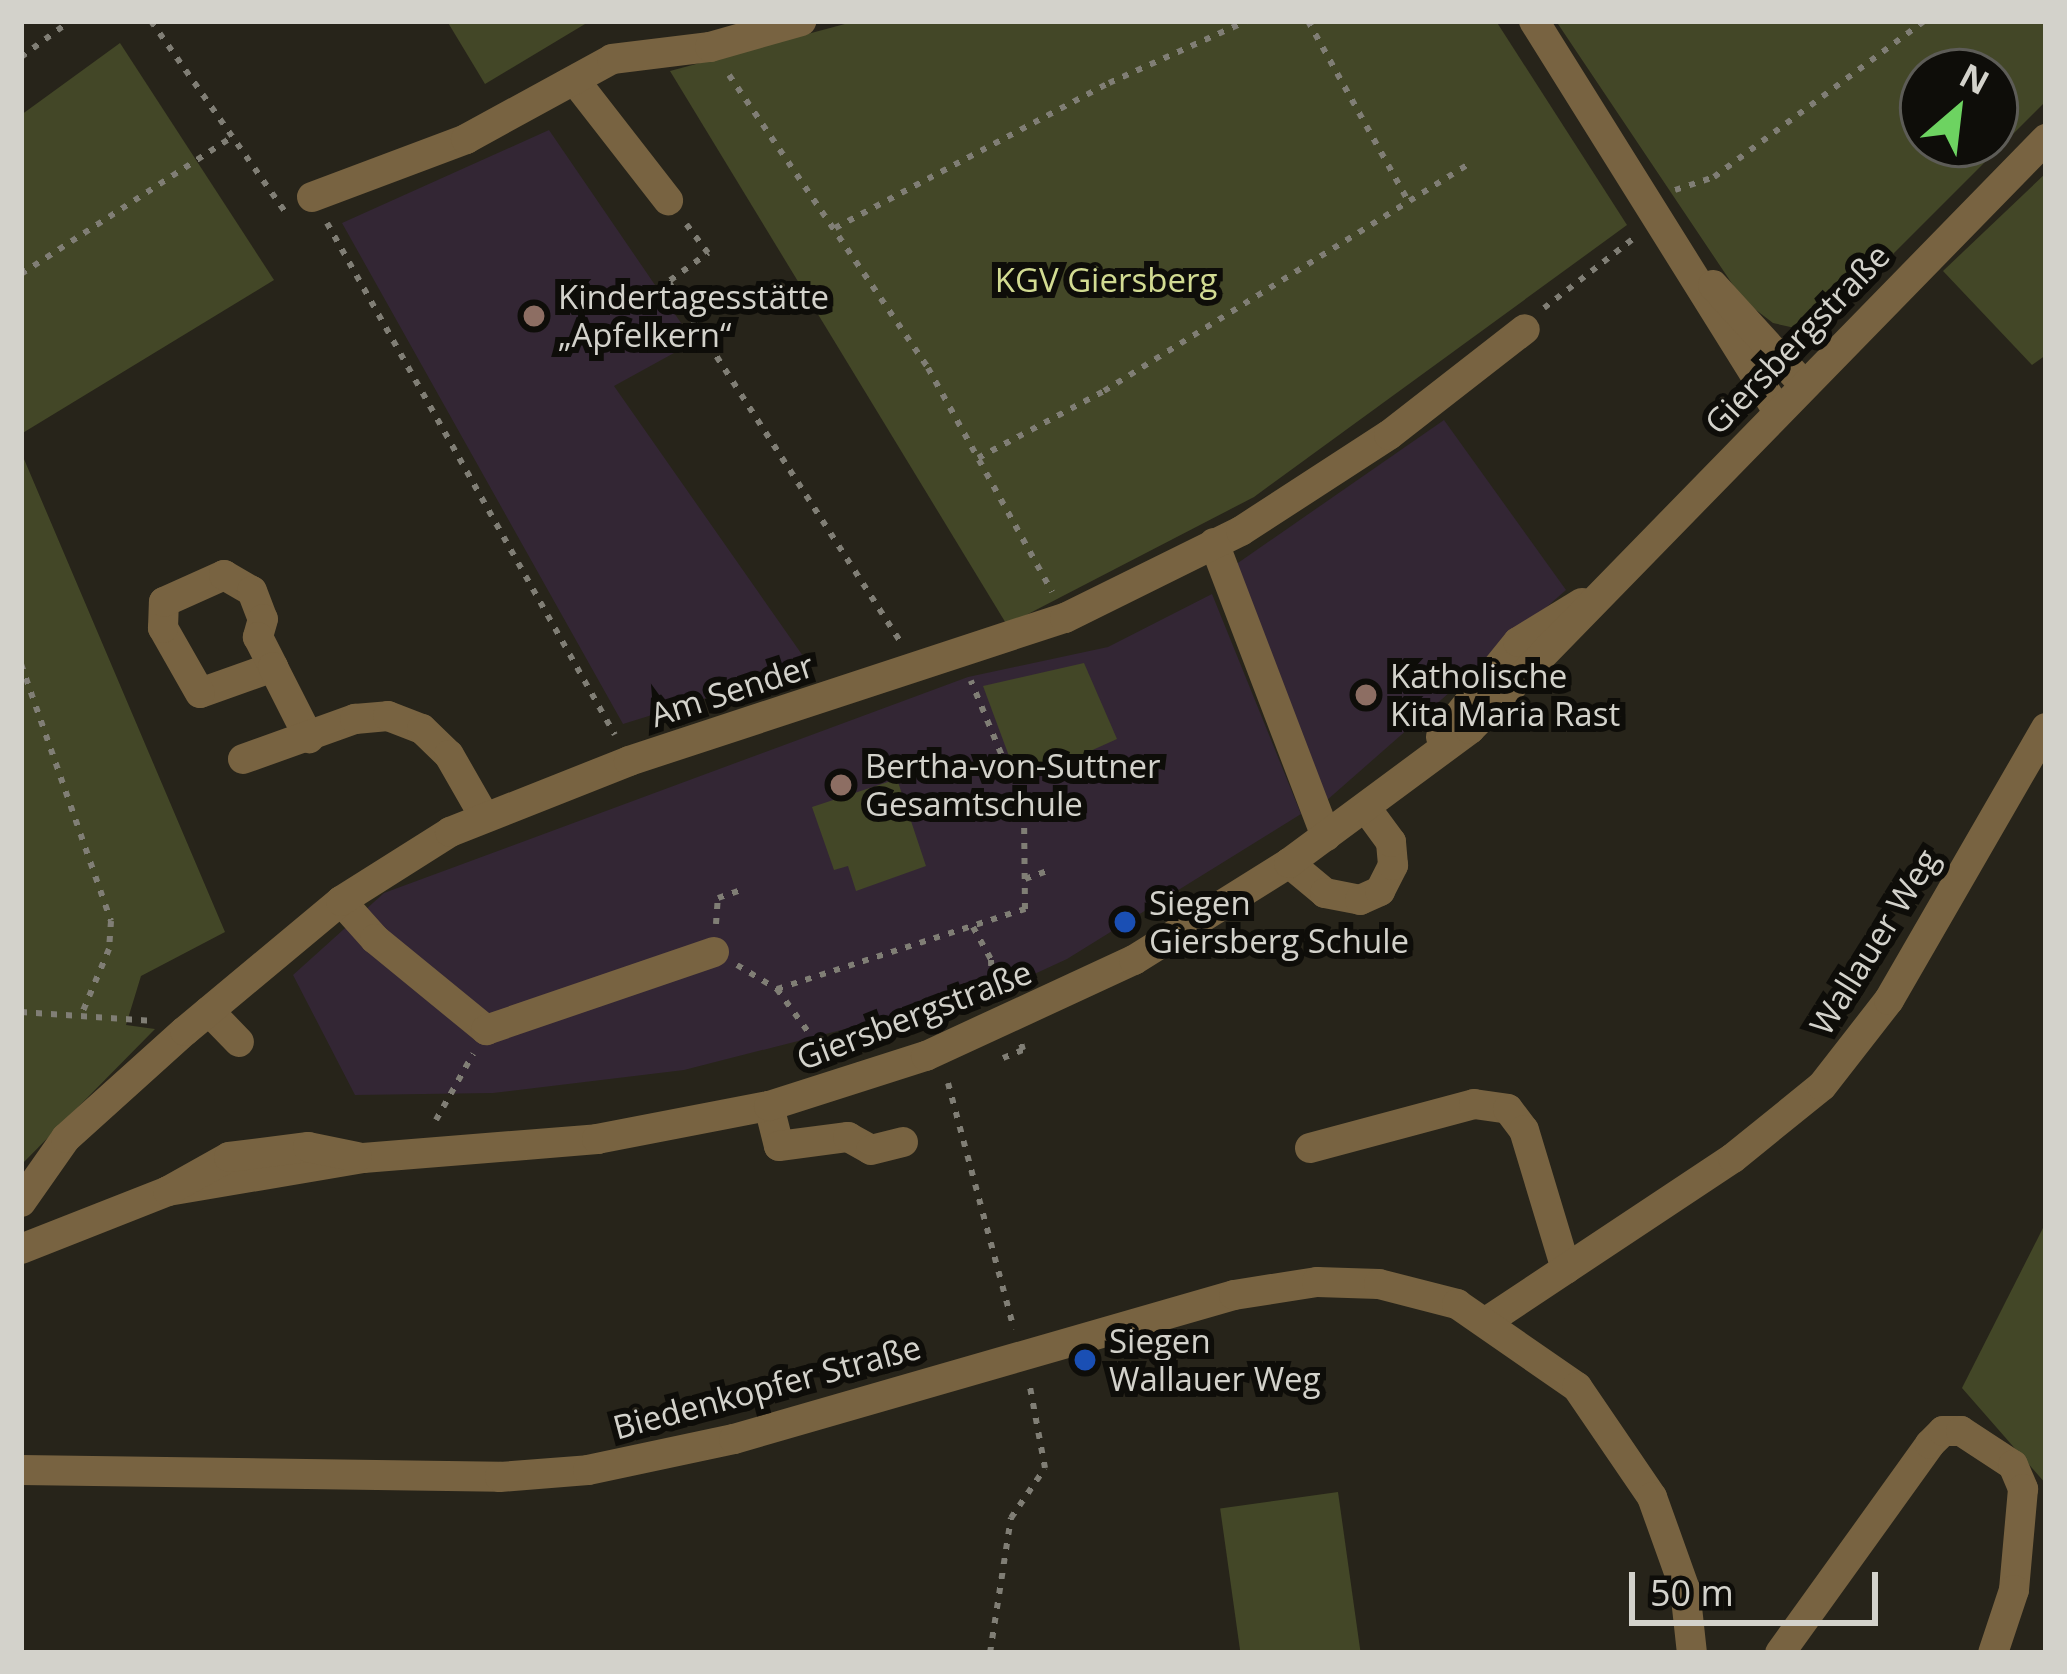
<!DOCTYPE html>
<html>
<head>
<meta charset="utf-8">
<style>
  body { margin:0 }
  #map { position:relative; width:2067px; height:1674px; overflow:hidden; background:#27241a; font-family:"Open Sans",sans-serif }
  div>[style] { position:absolute }
  [style*='--x'] { left:calc(var(--x)*1px); top:calc(var(--y)*1px); width:calc(var(--w)*1px); rotate:calc(var(--a)*1deg) }
  .education>* { inset:0; background:#332634 }
  .green>* { inset:0; background:#434727; transform-origin:0 0 }
  .path>* { height:6px; margin-top:-3px; transform-origin:0; background:repeating-linear-gradient(90deg,#807e75 0 6px,transparent 0 15px) }
  .minor>* { height:30px; margin:-15px; padding:0 15px; transform-origin:15px; border-radius:15px; background:#786341 }
  .dots>* { width:33px; height:33px; translate:-50% -50%; box-sizing:border-box; border:6px solid #0e0d09; border-radius:50% }
  span { translate:-50% -50%; white-space:nowrap; text-align:center; line-height:1.15; -webkit-text-stroke:12px #0e0d09; paint-order:stroke }
  .park-label { font-size:33px; color:#d2db92 }
  .poi-label { font-size:33px; color:#d3d2cb }
  .left { translate:0 -50%; text-align:left }
  .street-label { font-size:33px; color:#d3d2cb }
  .frame { position:absolute; inset:0; border:24px solid #d3d2cb; pointer-events:none }
  .north { position:absolute; left:1899px; top:48px; width:120px; height:120px; box-sizing:border-box; background:#0e0d09; border:3px solid #5d5c57; border-radius:50%; rotate:28deg; font-size:33px; font-weight:700; line-height:48px; text-align:center; color:#d3d2cb }
  .north::after { content:''; display:block; margin:auto; width:42px; height:54px; background:#6dd361; clip-path:polygon(50% 0,100% 100%,50% 72%,0 100%) }
  .scale { position:absolute; left:1629px; top:1572px; width:249px; height:54px; box-sizing:border-box; border:6px solid #d3d2cb; border-top:0; padding-left:15px; font-size:36px; line-height:42px; white-space:nowrap; color:#d3d2cb; -webkit-text-stroke:9px #0e0d09; paint-order:stroke }
</style>
</head>
<body>
<div id="map">
  <div class="education">
    <i style="clip-path:polygon(549px 130px,694px 342px,614px 386px,810px 666px,623px 724px,342px 223px)"></i>
    <i style="clip-path:polygon(1444px 420px,1566px 590px,1326px 801px,1235px 565px)"></i>
    <i style="clip-path:polygon(1212px 594px,1301px 814px,1067px 959px,1002px 989px,684px 1070px,493px 1093px,355px 1095px,293px 975px,384px 893px,968px 677px,1108px 647px)"></i>
  </div>
  <div class="green">
    <i style="clip-path:polygon(447px 21px,590px 21px,485px 84px)"></i>
    <i style="clip-path:polygon(856px 21px,1496px 21px,1627px 225px,1254px 497px,1007px 625px,670px 71px)"></i>
    <i style="clip-path:polygon(evenodd,1556px 21px,2046px 21px,2046px 101px,1828px 319px,1804px 330px,1773px 323px,1743px 300px,1556px 21px,1923px 72px,1995px 72px,1995px 144px,1923px 144px,1923px 72px)"></i>
    <i style="clip-path:polygon(120px 43px,274px 280px,21px 434px,21px 115px)"></i>
    <i style="clip-path:polygon(2046px 173px,2046px 355px,2032px 365px,1943px 271px)"></i>
    <i style="clip-path:polygon(21px 452px,225px 932px,141px 976px,126px 1025px,155px 1029px,21px 1165px)"></i>
    <i style="clip-path:polygon(1084px 663px,1117px 739px,1019px 783px,983px 686px)"></i>
    <i style="clip-path:polygon(897px 779px,926px 866px,856px 891px,848px 866px,834px 870px,812px 807px)"></i>
    <i style="clip-path:polygon(2046px 1222px,2046px 1484px,1962px 1388px)"></i>
    <i style="left:1338px;top:1492px;width:162px;height:119px;rotate:82deg"></i>
  </div>
  <div class="path">
    <i style="--x:151;--y:21;--w:233;--a:54.9"></i>
    <i style="--x:1308;--y:21;--w:206;--a:60.9"></i>
    <i style="--x:21;--y:57;--w:61;--a:-36.3"></i>
    <i style="--x:729;--y:75;--w:354;--a:55.8"></i>
    <i style="--x:928;--y:368;--w:256;--a:61"></i>
    <i style="--x:1675;--y:190;--w:41;--a:-18.4"></i>
    <i style="--x:1714;--y:177;--w:262;--a:-36.6"></i>
    <i style="--x:327;--y:223;--w:587;--a:60.64"></i>
    <i style="--x:835;--y:228;--w:310;--a:-27.9"></i>
    <i style="--x:1109;--y:83;--w:151;--a:-24.2"></i>
    <i style="--x:21;--y:274;--w:248;--a:-33"></i>
    <i style="--x:668;--y:281;--w:428;--a:57.2"></i>
    <i style="--x:658;--y:289;--w:62;--a:-35.8"></i>
    <i style="--x:708;--y:253;--w:36;--a:-127"></i>
    <i style="--x:1544;--y:308;--w:113;--a:-37.8"></i>
    <i style="--x:978;--y:458;--w:143;--a:-28"></i>
    <i style="--x:1104;--y:391;--w:432;--a:-31.9"></i>
    <i style="--x:21;--y:664;--w:272;--a:70.7"></i>
    <i style="--x:111;--y:921;--w:28;--a:94"></i>
    <i style="--x:109;--y:949;--w:67;--a:112.8"></i>
    <i style="--x:1025;--y:879;--w:29;--a:-20"></i>
    <i style="--x:716;--y:924;--w:26;--a:-86"></i>
    <i style="--x:718;--y:898;--w:24;--a:-19"></i>
    <i style="--x:973;--y:927;--w:38;--a:61"></i>
    <i style="--x:991;--y:960;--w:30;--a:88"></i>
    <i style="--x:737;--y:965;--w:47;--a:31"></i>
    <i style="--x:777;--y:989;--w:63;--a:54"></i>
    <i style="--x:814;--y:1040;--w:19;--a:12"></i>
    <i style="--x:833;--y:1044;--w:13;--a:72"></i>
    <i style="--x:777;--y:989;--w:261;--a:-17.9"></i>
    <i style="--x:1025;--y:909;--w:100;--a:-90.6"></i>
    <i style="--x:1024;--y:809;--w:139;--a:-112.5"></i>
    <i style="--x:21;--y:1012;--w:133;--a:3.9"></i>
    <i style="--x:911;--y:1028;--w:12;--a:-114"></i>
    <i style="--x:906;--y:1017;--w:20;--a:-20"></i>
    <i style="--x:925;--y:1010;--w:12;--a:76"></i>
    <i style="--x:1003;--y:1058;--w:22;--a:-22"></i>
    <i style="--x:1023;--y:1050;--w:7;--a:-106"></i>
    <i style="--x:948;--y:1083;--w:255;--a:75"></i>
    <i style="--x:436;--y:1120;--w:76;--a:-60.7"></i>
    <i style="--x:990;--y:1653;--w:137;--a:-81.2"></i>
    <i style="--x:1011;--y:1518;--w:60;--a:-55.8"></i>
    <i style="--x:1045;--y:1468;--w:87;--a:-100.5"></i>
    <i style="--x:2044;--y:1653;--w:2;--a:-27"></i>
  </div>
  <div class="minor">
    <i style="--x:1534;--y:21;--w:461;--a:58"></i>
    <i style="--x:576;--y:82;--w:150;--a:52.1"></i>
    <i style="--x:312;--y:197;--w:165;--a:-20.6"></i>
    <i style="--x:466;--y:139;--w:166;--a:-28.7"></i>
    <i style="--x:612;--y:59;--w:99;--a:-7"></i>
    <i style="--x:710;--y:47;--w:95;--a:-15.9"></i>
    <i style="--x:1713;--y:285;--w:135;--a:47.7"></i>
    <i style="--x:1214;--y:543;--w:314;--a:69.1"></i>
    <i style="--x:273;--y:667;--w:77;--a:160.4"></i>
    <i style="--x:200;--y:693;--w:75;--a:-119.6"></i>
    <i style="--x:163;--y:628;--w:26;--a:-88"></i>
    <i style="--x:164;--y:602;--w:66;--a:-24.2"></i>
    <i style="--x:224;--y:575;--w:32;--a:30"></i>
    <i style="--x:252;--y:591;--w:30;--a:69"></i>
    <i style="--x:263;--y:619;--w:19;--a:106"></i>
    <i style="--x:258;--y:637;--w:34;--a:63"></i>
    <i style="--x:273;--y:667;--w:80;--a:63.1"></i>
    <i style="--x:1441;--y:737;--w:122;--a:-51"></i>
    <i style="--x:1518;--y:642;--w:75;--a:-31.4"></i>
    <i style="--x:243;--y:759;--w:119;--a:-19.7"></i>
    <i style="--x:355;--y:719;--w:33;--a:-5"></i>
    <i style="--x:388;--y:716;--w:36;--a:21"></i>
    <i style="--x:422;--y:729;--w:37;--a:44"></i>
    <i style="--x:449;--y:755;--w:70;--a:60.2"></i>
    <i style="--x:1289;--y:863;--w:47;--a:39.8"></i>
    <i style="--x:1325;--y:893;--w:36;--a:11"></i>
    <i style="--x:1360;--y:900;--w:22;--a:-24"></i>
    <i style="--x:1380;--y:891;--w:29;--a:-63"></i>
    <i style="--x:1393;--y:865;--w:23;--a:-95"></i>
    <i style="--x:1391;--y:842;--w:42;--a:-126.3"></i>
    <i style="--x:341;--y:901;--w:51;--a:48.2"></i>
    <i style="--x:375;--y:939;--w:144;--a:39.3"></i>
    <i style="--x:486;--y:1030;--w:241;--a:-18.9"></i>
    <i style="--x:209;--y:1011;--w:43;--a:45.9"></i>
    <i style="--x:769;--y:1106;--w:41;--a:76"></i>
    <i style="--x:779;--y:1146;--w:70;--a:-7.4"></i>
    <i style="--x:848;--y:1137;--w:26;--a:29"></i>
    <i style="--x:871;--y:1150;--w:33;--a:-14"></i>
    <i style="--x:1310;--y:1148;--w:170;--a:-15"></i>
    <i style="--x:1474;--y:1104;--w:34;--a:8"></i>
    <i style="--x:1508;--y:1109;--w:26;--a:53"></i>
    <i style="--x:1524;--y:1130;--w:145;--a:73.2"></i>
    <i style="--x:168;--y:1191;--w:198;--a:-9.6"></i>
    <i style="--x:363;--y:1158;--w:235;--a:-4.6"></i>
    <i style="--x:597;--y:1139;--w:175;--a:-10.9"></i>
    <i style="--x:769;--y:1106;--w:165;--a:-17.7"></i>
    <i style="--x:926;--y:1056;--w:229;--a:-24.8"></i>
    <i style="--x:1134;--y:960;--w:183;--a:-32"></i>
    <i style="--x:1289;--y:863;--w:225;--a:-36.5"></i>
    <i style="--x:1470;--y:729;--w:825;--a:-45.69"></i>
    <i style="--x:21;--y:1202;--w:78;--a:-54.9"></i>
    <i style="--x:66;--y:1138;--w:160;--a:-42"></i>
    <i style="--x:185;--y:1031;--w:203;--a:-39.8"></i>
    <i style="--x:341;--y:901;--w:129;--a:-32.3"></i>
    <i style="--x:450;--y:832;--w:193;--a:-21.6"></i>
    <i style="--x:629;--y:761;--w:459;--a:-18.2"></i>
    <i style="--x:1065;--y:618;--w:196;--a:-26.3"></i>
    <i style="--x:1241;--y:531;--w:176;--a:-33"></i>
    <i style="--x:1389;--y:435;--w:172;--a:-37.9"></i>
    <i style="--x:21;--y:1249;--w:158;--a:-21.5"></i>
    <i style="--x:168;--y:1191;--w:70;--a:-29.1"></i>
    <i style="--x:229;--y:1157;--w:80;--a:-7.2"></i>
    <i style="--x:308;--y:1147;--w:50;--a:11.5"></i>
    <i style="--x:1486;--y:1322;--w:296;--a:-33.6"></i>
    <i style="--x:1733;--y:1158;--w:114;--a:-39"></i>
    <i style="--x:1822;--y:1086;--w:109;--a:-52.1"></i>
    <i style="--x:1889;--y:1000;--w:314;--a:-60"></i>
    <i style="--x:21;--y:1470;--w:479;--a:0.8"></i>
    <i style="--x:500;--y:1477;--w:88;--a:-4.5"></i>
    <i style="--x:588;--y:1470;--w:149;--a:-12"></i>
    <i style="--x:734;--y:1439;--w:520;--a:-16.07"></i>
    <i style="--x:1234;--y:1295;--w:84;--a:-8.9"></i>
    <i style="--x:1317;--y:1282;--w:62;--a:1.8"></i>
    <i style="--x:1379;--y:1284;--w:81;--a:14.4"></i>
    <i style="--x:1457;--y:1304;--w:146;--a:34.7"></i>
    <i style="--x:1577;--y:1387;--w:133;--a:55.7"></i>
    <i style="--x:1652;--y:1497;--w:98;--a:70.3"></i>
    <i style="--x:1685;--y:1589;--w:64;--a:83.8"></i>
    <i style="--x:1780;--y:1653;--w:257;--a:-54.3"></i>
    <i style="--x:1930;--y:1444;--w:18;--a:-45"></i>
    <i style="--x:1943;--y:1431;--w:18;--a:0"></i>
    <i style="--x:1961;--y:1431;--w:62;--a:33.2"></i>
    <i style="--x:2013;--y:1465;--w:26;--a:67"></i>
    <i style="--x:2023;--y:1489;--w:101;--a:95.1"></i>
    <i style="--x:2014;--y:1590;--w:66;--a:108.4"></i>
  </div>
  <div class="dots">
    <i style="left:534px;top:316px;background:#8d6e63"></i>
    <i style="left:1366px;top:695px;background:#8d6e63"></i>
    <i style="left:841px;top:785px;background:#8d6e63"></i>
    <i style="left:1125px;top:922px;background:#1a4fb4"></i>
    <i style="left:1085px;top:1360px;background:#1a4fb4"></i>
  </div>
  <div class="park-label">
    <span style="left:1106px;top:280px">KGV Giersberg</span>
  </div>
  <div class="poi-label">
    <span class="left" style="left:558px;top:316px">Kindertagesstätte<br>„Apfelkern“</span>
    <span class="left" style="left:1390px;top:695px">Katholische<br>Kita Maria Rast</span>
    <span class="left" style="left:865px;top:785px">Bertha-von-Suttner<br>Gesamtschule</span>
    <span class="left" style="left:1149px;top:922px">Siegen<br>Giersberg Schule</span>
    <span class="left" style="left:1109px;top:1360px">Siegen<br>Wallauer Weg</span>
  </div>
  <div class="street-label">
    <span style="left:1797px;top:339px;rotate:-46deg">Giersbergstraße</span>
    <span style="left:732px;top:690px;rotate:-18deg">Am Sender</span>
    <span style="left:1874px;top:942px;rotate:-58deg">Wallauer Weg</span>
    <span style="left:914px;top:1015px;rotate:-21deg">Giersbergstraße</span>
    <span style="left:767px;top:1387px;rotate:-15deg">Biedenkopfer Straße</span>
  </div>
  <div class="frame"></div>
  <div class="north">N</div>
  <div class="scale">50 m</div>
</div>
</body>
</html>
